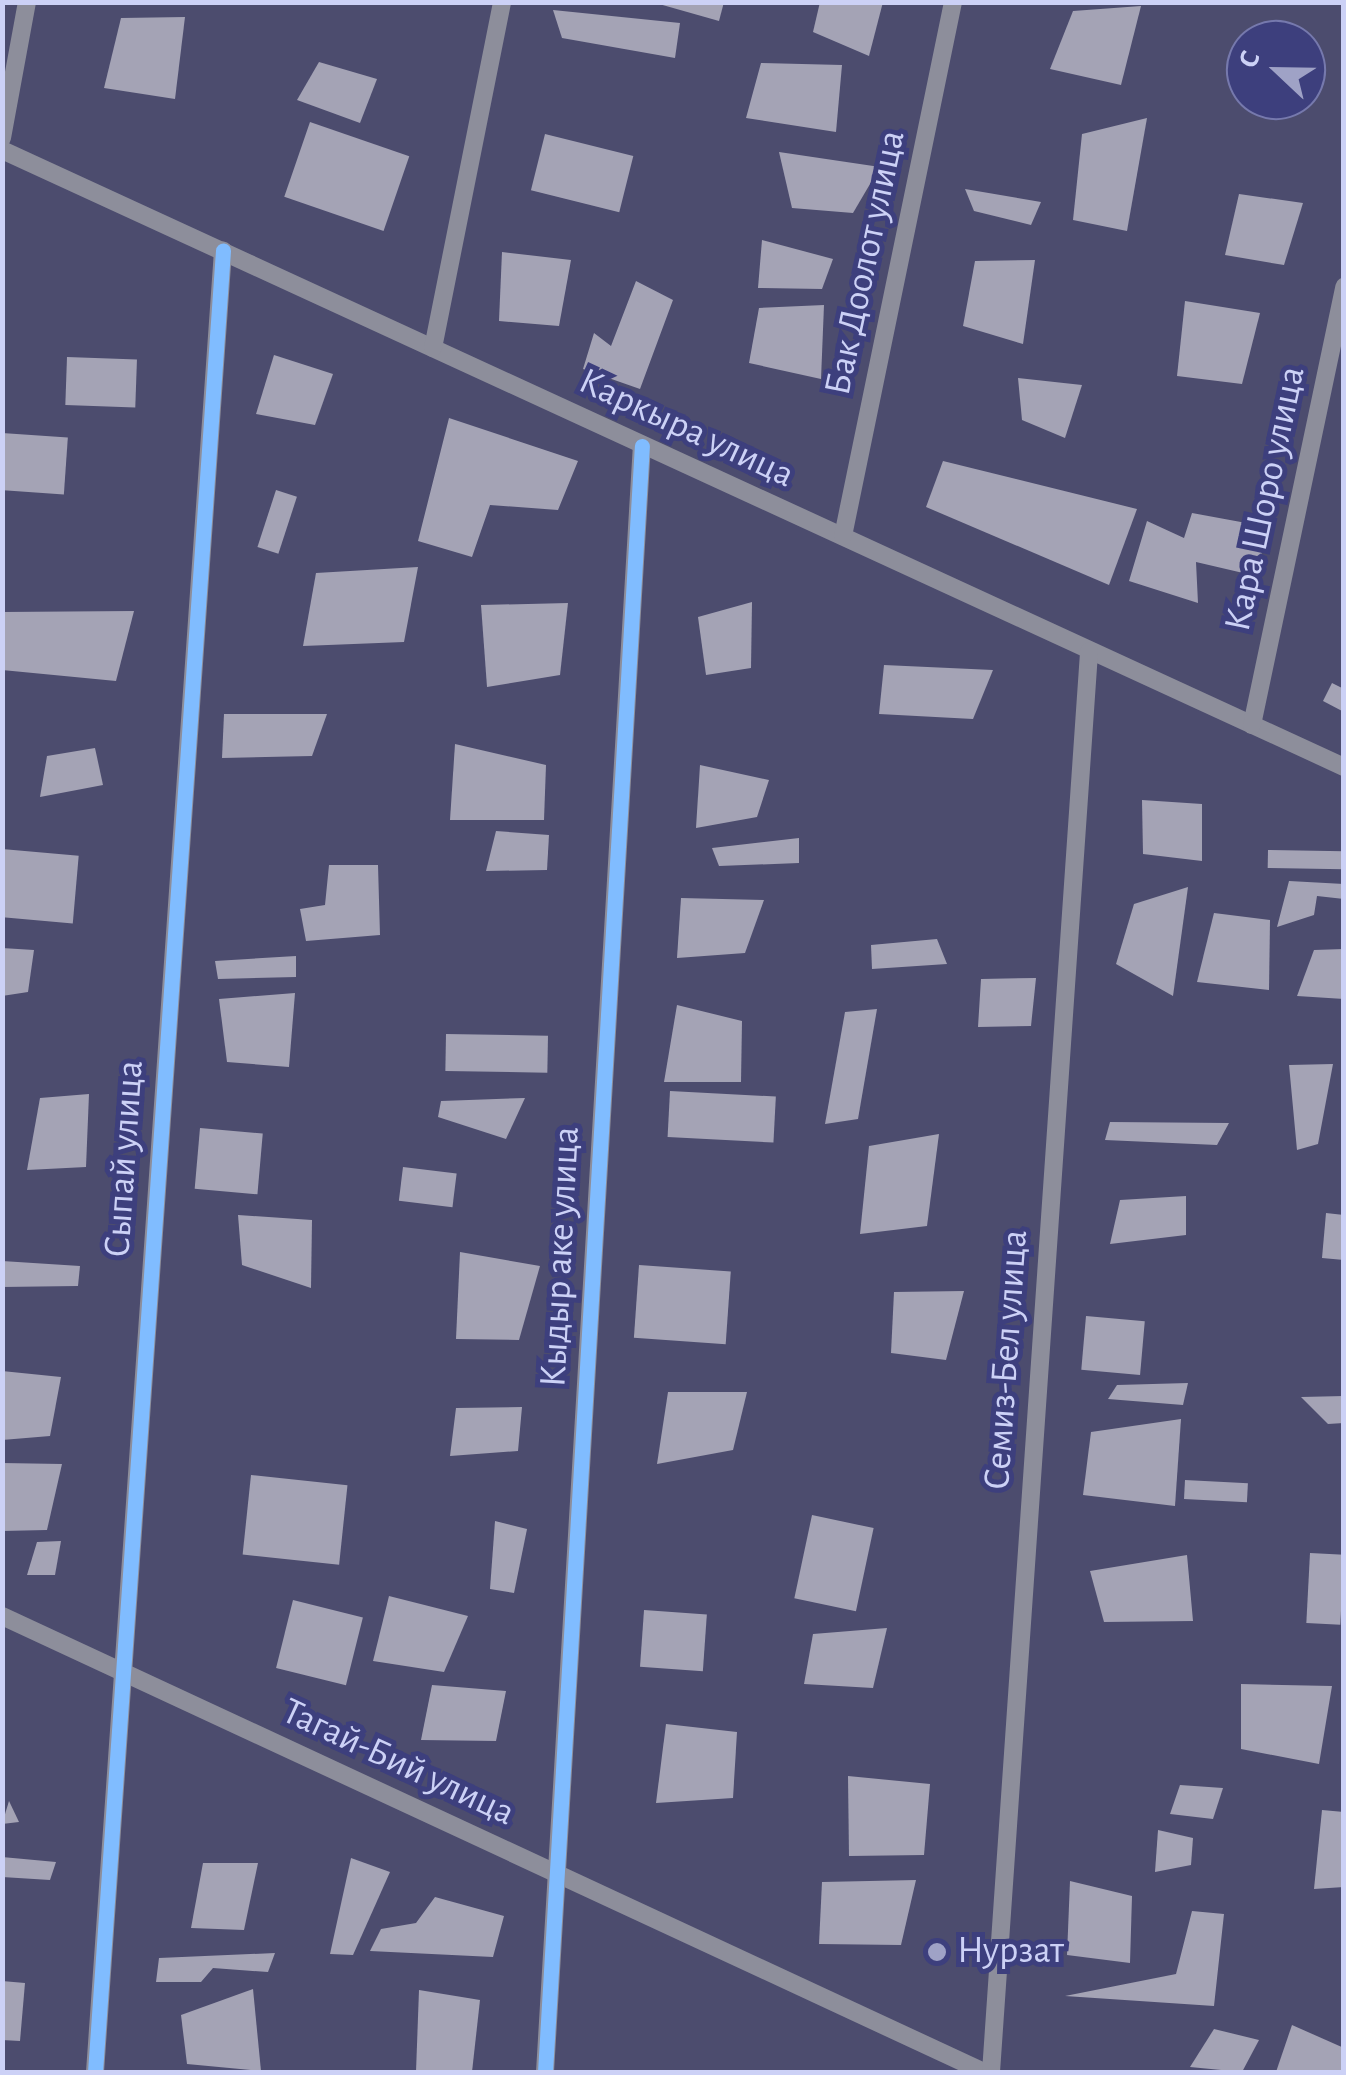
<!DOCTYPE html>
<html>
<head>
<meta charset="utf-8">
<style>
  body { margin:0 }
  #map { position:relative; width:1346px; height:2075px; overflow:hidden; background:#4c4c6e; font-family:"Alegreya Sans",sans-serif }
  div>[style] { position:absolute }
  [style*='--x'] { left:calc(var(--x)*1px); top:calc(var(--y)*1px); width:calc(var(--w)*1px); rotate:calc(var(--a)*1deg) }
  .building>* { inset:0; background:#a4a3b5; transform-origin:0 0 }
  .minor>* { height:18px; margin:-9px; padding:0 9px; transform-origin:9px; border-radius:9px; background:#8d8e9b }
  .cycleway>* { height:15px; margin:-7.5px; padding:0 7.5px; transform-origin:7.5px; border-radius:7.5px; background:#80bcff }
  .dots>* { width:28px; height:28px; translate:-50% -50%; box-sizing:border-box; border:5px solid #3d3f7d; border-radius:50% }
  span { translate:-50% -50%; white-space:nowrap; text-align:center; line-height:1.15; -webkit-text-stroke:10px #3d3f7d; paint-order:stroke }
  .street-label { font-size:38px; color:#ccd1f6 }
  .poi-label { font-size:38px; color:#ccd1f6 }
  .left { translate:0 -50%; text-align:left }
  .frame { position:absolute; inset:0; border:5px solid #ccd1f6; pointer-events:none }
  .north { position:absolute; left:1226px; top:20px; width:100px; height:100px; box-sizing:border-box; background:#3d3f7d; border:2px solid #7679ad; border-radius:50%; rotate:292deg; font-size:28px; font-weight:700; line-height:40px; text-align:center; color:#ccd1f6 }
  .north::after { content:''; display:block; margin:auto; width:35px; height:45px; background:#9fa2c6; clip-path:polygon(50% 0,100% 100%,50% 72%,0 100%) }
</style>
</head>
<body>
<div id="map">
  <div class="building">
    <i style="clip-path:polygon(652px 2px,724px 2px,719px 21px)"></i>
    <i style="clip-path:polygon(820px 2px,883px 2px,869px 56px,813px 32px)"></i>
    <i style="clip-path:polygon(1141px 6px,1121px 85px,1050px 69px,1073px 11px)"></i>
    <i style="clip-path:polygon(553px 10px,680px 23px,675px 58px,562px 38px)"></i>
    <i style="clip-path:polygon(185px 17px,175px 99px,104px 88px,121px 18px)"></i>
    <i style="clip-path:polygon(319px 62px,377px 79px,360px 123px,297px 100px)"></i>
    <i style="clip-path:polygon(761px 63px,842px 65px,836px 132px,746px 118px)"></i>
    <i style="clip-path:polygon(1147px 118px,1127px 231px,1073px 220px,1082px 134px)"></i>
    <i style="left:310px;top:122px;width:105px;height:79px;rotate:19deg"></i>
    <i style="left:545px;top:134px;width:91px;height:58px;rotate:14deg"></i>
    <i style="clip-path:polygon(779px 152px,880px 167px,853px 213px,792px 208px)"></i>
    <i style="clip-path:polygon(965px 189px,1041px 202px,1031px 225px,974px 211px)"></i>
    <i style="clip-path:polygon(1239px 194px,1303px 203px,1284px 265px,1225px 255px)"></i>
    <i style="clip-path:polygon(762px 240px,833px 259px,822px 289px,758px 288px)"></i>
    <i style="clip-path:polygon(502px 252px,571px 260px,559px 326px,499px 321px)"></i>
    <i style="clip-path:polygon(1035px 260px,1023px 344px,963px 326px,975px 261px)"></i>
    <i style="clip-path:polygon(636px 281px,673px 300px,640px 389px,583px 369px,594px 333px,611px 346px)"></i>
    <i style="clip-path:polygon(1185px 301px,1260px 313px,1242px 384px,1177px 376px)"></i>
    <i style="clip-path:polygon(824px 305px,821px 379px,749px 363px,759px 308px)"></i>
    <i style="clip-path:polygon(274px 355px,333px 374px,315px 425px,256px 414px)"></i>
    <i style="left:67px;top:357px;width:70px;height:48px;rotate:2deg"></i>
    <i style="clip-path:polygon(1018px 378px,1082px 385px,1065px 438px,1022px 420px)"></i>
    <i style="clip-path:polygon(449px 418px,578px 461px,558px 510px,490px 505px,472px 557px,418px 541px)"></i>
    <i style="left:2px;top:433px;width:66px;height:57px;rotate:4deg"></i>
    <i style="clip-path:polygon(943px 461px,1137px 509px,1109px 585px,926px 507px)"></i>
    <i style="left:276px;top:490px;width:22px;height:60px;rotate:18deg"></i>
    <i style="clip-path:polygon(1192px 513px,1268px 527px,1256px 576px,1196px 562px,1198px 603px,1129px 581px,1147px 521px,1184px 538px)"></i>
    <i style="clip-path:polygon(418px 567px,404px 642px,303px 646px,316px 573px)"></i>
    <i style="clip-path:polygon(752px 602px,751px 668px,706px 675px,698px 617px)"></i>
    <i style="clip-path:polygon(568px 603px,560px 675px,487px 687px,481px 605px)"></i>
    <i style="clip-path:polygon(134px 611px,116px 681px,2px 670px,2px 612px)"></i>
    <i style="clip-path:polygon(884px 665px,993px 670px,973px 719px,879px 714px)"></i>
    <i style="clip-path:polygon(1332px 683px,1344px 689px,1344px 712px,1323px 701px)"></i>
    <i style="clip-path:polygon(224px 714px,327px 714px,312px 756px,222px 758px)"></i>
    <i style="clip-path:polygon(455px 744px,546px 765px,544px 820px,450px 820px)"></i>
    <i style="clip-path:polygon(95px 748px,103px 785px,40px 797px,47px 756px)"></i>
    <i style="clip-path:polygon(700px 765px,769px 780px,757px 817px,696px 828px)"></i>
    <i style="clip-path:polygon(1142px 800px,1202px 804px,1202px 861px,1143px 854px)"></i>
    <i style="clip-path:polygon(496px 831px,549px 835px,547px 870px,486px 871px)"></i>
    <i style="clip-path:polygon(799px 838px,799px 863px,719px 866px,712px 848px)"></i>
    <i style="left:2px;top:849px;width:77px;height:68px;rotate:5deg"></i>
    <i style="left:1268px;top:850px;width:76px;height:18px;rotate:1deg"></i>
    <i style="clip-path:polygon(329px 865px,378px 865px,380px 935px,306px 941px,300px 909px,325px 905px)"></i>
    <i style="clip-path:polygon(1289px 881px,1344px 884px,1344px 899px,1317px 896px,1314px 915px,1277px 927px)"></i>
    <i style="clip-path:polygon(1188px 887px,1173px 996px,1116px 964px,1134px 904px)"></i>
    <i style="clip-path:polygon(681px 898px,764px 900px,745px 953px,677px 958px)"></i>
    <i style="clip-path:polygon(1214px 913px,1270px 920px,1269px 990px,1197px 982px)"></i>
    <i style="clip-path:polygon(937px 939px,947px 964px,872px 969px,871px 945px)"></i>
    <i style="clip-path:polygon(2px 948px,34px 950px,28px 992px,2px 996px)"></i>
    <i style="clip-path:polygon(1344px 949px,1344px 999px,1297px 996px,1314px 950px)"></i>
    <i style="clip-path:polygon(296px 956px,296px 977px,218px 979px,215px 961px)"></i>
    <i style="clip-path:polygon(1036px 978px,1031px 1026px,978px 1027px,981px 979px)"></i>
    <i style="clip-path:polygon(295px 993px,289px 1067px,227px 1062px,219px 999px)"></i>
    <i style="clip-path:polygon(677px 1005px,742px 1021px,741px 1082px,664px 1082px)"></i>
    <i style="clip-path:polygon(877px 1009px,858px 1119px,825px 1124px,845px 1012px)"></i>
    <i style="left:446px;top:1034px;width:102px;height:37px;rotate:1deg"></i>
    <i style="clip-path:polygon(1333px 1064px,1318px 1144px,1297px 1150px,1289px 1065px)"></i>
    <i style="left:670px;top:1091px;width:106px;height:46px;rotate:3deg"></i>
    <i style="clip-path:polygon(89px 1094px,86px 1167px,27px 1170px,40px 1098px)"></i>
    <i style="clip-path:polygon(525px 1098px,506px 1139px,438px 1117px,441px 1101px)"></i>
    <i style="clip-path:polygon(1110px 1122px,1229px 1123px,1217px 1145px,1105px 1140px)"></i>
    <i style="left:200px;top:1128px;width:63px;height:61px;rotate:5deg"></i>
    <i style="clip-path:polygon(939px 1134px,927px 1226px,860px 1234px,869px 1146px)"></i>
    <i style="left:403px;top:1167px;width:54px;height:34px;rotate:7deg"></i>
    <i style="clip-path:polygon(1186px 1196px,1186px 1235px,1110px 1244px,1120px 1200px)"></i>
    <i style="clip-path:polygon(1326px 1213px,1344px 1215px,1344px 1260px,1322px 1258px)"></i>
    <i style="clip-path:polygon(238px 1215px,312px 1220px,311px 1288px,242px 1265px)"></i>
    <i style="clip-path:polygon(460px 1252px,540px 1266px,519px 1340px,456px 1339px)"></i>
    <i style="clip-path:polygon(2px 1261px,80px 1266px,78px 1286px,2px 1287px)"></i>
    <i style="left:639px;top:1265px;width:92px;height:73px;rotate:4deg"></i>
    <i style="clip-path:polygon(964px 1291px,946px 1360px,891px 1353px,894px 1292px)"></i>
    <i style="left:1086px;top:1316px;width:59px;height:54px;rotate:5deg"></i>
    <i style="clip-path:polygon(2px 1371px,61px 1377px,50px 1436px,2px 1440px)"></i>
    <i style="clip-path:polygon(1188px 1383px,1183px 1405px,1108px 1399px,1117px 1385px)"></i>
    <i style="clip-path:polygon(668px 1392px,747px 1392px,733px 1450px,657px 1464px)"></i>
    <i style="clip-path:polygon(1344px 1396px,1344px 1423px,1328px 1424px,1301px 1397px)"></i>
    <i style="clip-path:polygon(522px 1407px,518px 1451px,450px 1456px,456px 1408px)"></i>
    <i style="clip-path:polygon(1181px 1419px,1175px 1506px,1083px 1495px,1091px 1432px)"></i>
    <i style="clip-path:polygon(2px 1463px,62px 1464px,47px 1530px,2px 1531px)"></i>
    <i style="left:251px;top:1475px;width:97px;height:80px;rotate:6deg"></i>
    <i style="left:1185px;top:1480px;width:63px;height:19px;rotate:3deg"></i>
    <i style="left:812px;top:1515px;width:63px;height:85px;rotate:12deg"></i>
    <i style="clip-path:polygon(495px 1521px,527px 1529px,514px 1593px,490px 1589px)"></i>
    <i style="clip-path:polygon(61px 1541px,55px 1575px,27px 1575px,37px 1542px)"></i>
    <i style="left:1310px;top:1553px;width:34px;height:70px;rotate:3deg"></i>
    <i style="clip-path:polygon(1187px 1555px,1193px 1621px,1104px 1622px,1090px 1571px)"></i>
    <i style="clip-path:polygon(389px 1596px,468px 1616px,444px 1672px,373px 1661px)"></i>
    <i style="left:293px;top:1600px;width:72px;height:70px;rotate:14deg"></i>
    <i style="left:644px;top:1610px;width:63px;height:57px;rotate:4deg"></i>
    <i style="clip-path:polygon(887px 1628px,873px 1688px,804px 1684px,813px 1634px)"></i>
    <i style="clip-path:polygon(1241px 1684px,1332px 1686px,1319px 1764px,1241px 1749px)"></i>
    <i style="clip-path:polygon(432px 1685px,506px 1691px,496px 1741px,421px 1740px)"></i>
    <i style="clip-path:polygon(666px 1724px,737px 1732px,733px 1798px,656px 1803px)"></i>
    <i style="clip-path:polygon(848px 1776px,930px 1784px,924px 1855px,849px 1856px)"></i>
    <i style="clip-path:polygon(1180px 1785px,1223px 1788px,1213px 1819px,1170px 1814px)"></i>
    <i style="clip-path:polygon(9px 1801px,19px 1822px,2px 1824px)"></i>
    <i style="clip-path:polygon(1322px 1810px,1344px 1812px,1344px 1887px,1314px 1889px)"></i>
    <i style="clip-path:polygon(1158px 1830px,1193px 1838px,1191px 1865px,1155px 1872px)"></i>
    <i style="clip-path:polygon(2px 1857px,56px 1862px,50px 1880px,2px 1877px)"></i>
    <i style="clip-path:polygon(351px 1858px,390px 1872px,353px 1955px,330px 1954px)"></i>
    <i style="clip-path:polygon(203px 1863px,258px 1863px,244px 1930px,191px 1928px)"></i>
    <i style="clip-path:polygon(916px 1880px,901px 1945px,819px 1944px,822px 1882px)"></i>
    <i style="clip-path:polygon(1070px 1881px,1132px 1896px,1130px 1963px,1067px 1955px)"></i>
    <i style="clip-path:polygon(435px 1897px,504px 1916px,493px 1957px,370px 1951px,381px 1929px,416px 1923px)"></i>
    <i style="clip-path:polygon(1192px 1911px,1224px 1914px,1214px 2006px,1065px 1996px,1176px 1974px)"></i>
    <i style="clip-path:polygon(275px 1953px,268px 1972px,213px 1968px,201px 1982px,156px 1982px,159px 1958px)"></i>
    <i style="clip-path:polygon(2px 1981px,25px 1983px,20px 2041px,2px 2040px)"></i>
    <i style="clip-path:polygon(253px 1989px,261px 2071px,187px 2064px,181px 2015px)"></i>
    <i style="clip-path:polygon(419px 1990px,480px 2000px,472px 2072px,416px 2072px)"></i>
    <i style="clip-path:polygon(1292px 2025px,1344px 2048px,1344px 2072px,1276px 2072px)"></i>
    <i style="clip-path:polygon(1214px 2029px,1259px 2040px,1242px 2072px,1190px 2067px)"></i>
  </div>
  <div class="minor">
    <i style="--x:2;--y:138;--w:138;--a:-79.6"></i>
    <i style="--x:2;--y:150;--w:1477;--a:24.69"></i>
    <i style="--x:433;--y:348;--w:353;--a:-78.7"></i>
    <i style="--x:843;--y:536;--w:545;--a:-78.36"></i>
    <i style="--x:1252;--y:725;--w:448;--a:-78.1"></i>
    <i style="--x:2;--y:1616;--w:1083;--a:24.91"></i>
    <i style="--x:95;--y:2072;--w:1826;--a:-85.98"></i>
    <i style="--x:545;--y:2072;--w:1629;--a:-86.59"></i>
    <i style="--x:991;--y:2072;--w:1424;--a:-86.05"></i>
  </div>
  <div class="cycleway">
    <i style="--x:95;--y:2072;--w:1826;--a:-85.98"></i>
    <i style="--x:545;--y:2072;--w:1629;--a:-86.59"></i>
  </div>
  <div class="dots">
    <i style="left:937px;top:1952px;background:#9fa2c6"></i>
  </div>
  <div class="street-label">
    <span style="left:866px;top:263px;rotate:-78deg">Бак Доолот улица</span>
    <span style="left:686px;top:429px;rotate:25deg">Каркыра улица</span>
    <span style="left:1266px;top:499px;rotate:-78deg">Кара Шоро улица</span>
    <span style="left:125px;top:1159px;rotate:-86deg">Сыпай улица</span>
    <span style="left:561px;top:1257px;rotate:-87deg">Кыдыр аке улица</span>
    <span style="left:1007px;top:1360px;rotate:-86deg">Семиз-Бел улица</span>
    <span style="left:398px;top:1763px;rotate:25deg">Тагай-Бий улица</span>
  </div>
  <div class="poi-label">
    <span class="left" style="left:957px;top:1952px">Нурзат</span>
  </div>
  <div class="frame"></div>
  <div class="north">С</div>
</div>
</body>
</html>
